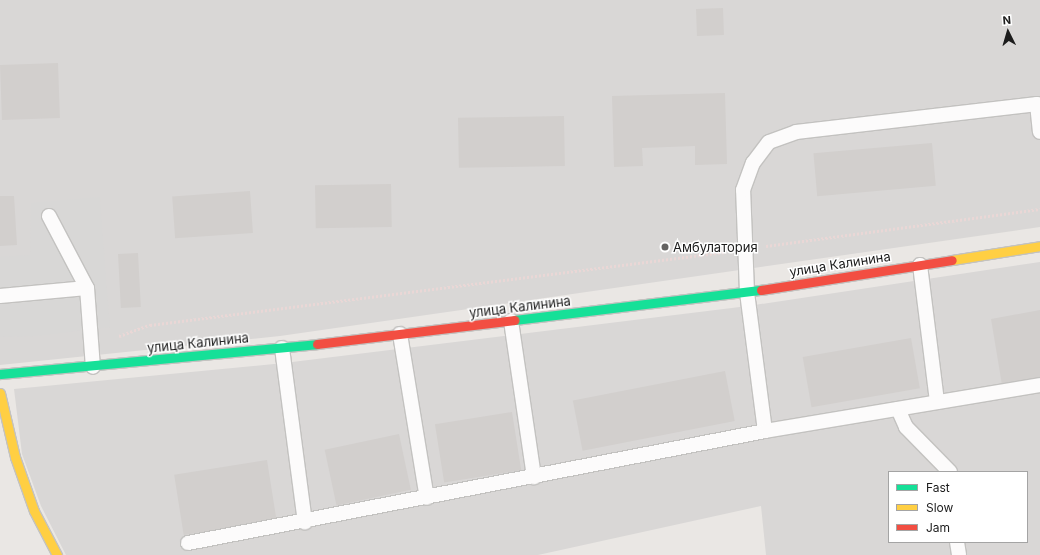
<!DOCTYPE html>
<html>
<head>
<meta charset="utf-8">
<style>
  body { margin:0 }
  #map { position:relative; width:1040px; height:555px; overflow:hidden; background:#eae7e4; font-family:Inter,sans-serif }
  div>[style] { position:absolute }
  [style*='--x'] { left:calc(var(--x)*1px); top:calc(var(--y)*1px); width:calc(var(--w)*1px); rotate:calc(var(--a)*1deg) }
  .residential>* { inset:0; background:#d9d7d6 }
  .religious>* { inset:0; background:#d8d7d6 }
  .building>* { inset:0; background:#d2cfcd; transform-origin:0 0 }
  .path>* { height:2.5px; margin-top:-1.25px; transform-origin:0; background:repeating-linear-gradient(90deg,#ead7d6 0 2px,transparent 0 4px) }
  .roads { filter:drop-shadow(1px 0 #c3c2c0) drop-shadow(-1px 0 #c3c2c0) drop-shadow(0 1px #c3c2c0) drop-shadow(0 -1px #c3c2c0) }
  .lane>* { height:14px; margin:-7px; padding:0 7px; transform-origin:7px; border-radius:7px; background:#fcfbfb }
  .fast>* { height:9px; margin:-4.5px; padding:0 4.5px; transform-origin:4.5px; border-radius:4.5px; background:#16e098 }
  .slow>* { height:9px; margin:-4.5px; padding:0 4.5px; transform-origin:4.5px; border-radius:4.5px; background:#ffcf43 }
  .jam>* { height:9px; margin:-4.5px; padding:0 4.5px; transform-origin:4.5px; border-radius:4.5px; background:#f24e42 }
  .dots>* { width:11px; height:11px; translate:-50% -50%; box-sizing:border-box; border:2px solid #fff; border-radius:50% }
  span { translate:-50% -50%; white-space:nowrap; text-align:center; line-height:1.15; -webkit-text-stroke:3px #fff; paint-order:stroke }
  .poi-label { font-size:13px; color:#1c1c1c }
  .left { translate:0 -50%; text-align:left }
  .street-label { font-size:13px; color:#1c1c1c }
  .legend { position:absolute; left:888px; top:471px; width:140px; height:72px; box-sizing:border-box; background:#fff; border:1px solid #a4a4a4; margin:0; padding:5px 7px; list-style:none; font-size:12px; color:#1c1c1c }
  .legend li { display:flex; align-items:center; gap:8px; height:20px }
  .legend b { width:20px; border:1px solid #a4a4a4 }
  .north { position:absolute; left:988px; top:12px; width:40px; height:40px; -webkit-text-stroke:3px #fff; paint-order:stroke; rotate:355deg; font-size:11px; font-weight:700; line-height:16px; text-align:center; color:#1c1c1c }
  .north::after { content:''; display:block; margin:auto; width:14px; height:18px; background:#1c1c1c; clip-path:polygon(50% 0,100% 100%,50% 72%,0 100%) }
</style>
</head>
<body>
<div id="map">
  <div class="residential">
    <i style="clip-path:polygon(0 0,1040px 0,1040px 227px,280px 336px,0 365px)"></i>
    <i style="clip-path:polygon(evenodd,1040px 262px,1040px 555px,766px 555px,761px 506px,538px 555px,66px 555px,41px 506px,22px 454px,14px 389px,284px 363px,748px 306px,1040px 262px,889px 472px,1027px 472px,1027px 542px,889px 542px,889px 472px)"></i>
  </div>
  <div class="religious">
    <i style="clip-path:polygon(100px 197px,110px 327px,36px 336px,0 337px,0 257px,30px 255px,31px 203px)"></i>
  </div>
  <div class="building">
    <i style="left:723px;top:8px;width:27px;height:27px;rotate:88deg"></i>
    <i style="left:58px;top:63px;width:55px;height:58px;rotate:88deg"></i>
    <i style="clip-path:polygon(725px 93px,727px 164px,695px 165px,695px 146px,642px 148px,643px 166px,614px 167px,612px 96px)"></i>
    <i style="left:564px;top:116px;width:50px;height:106px;rotate:89deg"></i>
    <i style="left:932px;top:143px;width:43px;height:119px;rotate:85deg"></i>
    <i style="left:391px;top:184px;width:43px;height:76px;rotate:89deg"></i>
    <i style="left:250px;top:191px;width:42px;height:78px;rotate:86deg"></i>
    <i style="clip-path:polygon(0 196px,14px 196px,17px 245px,0 246px)"></i>
    <i style="left:138px;top:253px;width:54px;height:20px;rotate:87deg"></i>
    <i style="clip-path:polygon(1040px 310px,1040px 379px,1002px 385px,991px 319px)"></i>
    <i style="left:911px;top:338px;width:51px;height:110px;rotate:80deg"></i>
    <i style="left:725px;top:371px;width:51px;height:155px;rotate:79deg"></i>
    <i style="left:512px;top:412px;width:59px;height:78px;rotate:81deg"></i>
    <i style="left:399px;top:434px;width:57px;height:76px;rotate:78deg"></i>
    <i style="left:267px;top:460px;width:61px;height:94px;rotate:81deg"></i>
  </div>
  <div class="path">
    <i style="--x:766;--y:246;--w:276;--a:-7.7"></i>
    <i style="--x:119;--y:336;--w:33;--a:-20"></i>
    <i style="--x:150;--y:325;--w:580;--a:-7.24"></i>
  </div>
  <div class="roads">
    <div class="lane">
      <i style="--x:49;--y:216;--w:81;--a:62.2"></i>
      <i style="--x:87;--y:288;--w:79;--a:85.7"></i>
      <i style="--x:920;--y:265;--w:138;--a:82.9"></i>
      <i style="--x:0;--y:296;--w:87;--a:-5.3"></i>
      <i style="--x:511;--y:321;--w:158;--a:81.6"></i>
      <i style="--x:400;--y:334;--w:166;--a:80.7"></i>
      <i style="--x:282;--y:348;--w:176;--a:82.5"></i>
      <i style="--x:898;--y:409;--w:20;--a:66"></i>
      <i style="--x:906;--y:427;--w:63;--a:45.6"></i>
      <i style="--x:765;--y:431;--w:140;--a:-97.4"></i>
      <i style="--x:747;--y:292;--w:102;--a:-92.2"></i>
      <i style="--x:743;--y:190;--w:29;--a:-70"></i>
      <i style="--x:753;--y:163;--w:26;--a:-53"></i>
      <i style="--x:769;--y:142;--w:29;--a:-20"></i>
      <i style="--x:796;--y:132;--w:243;--a:-6.6"></i>
      <i style="--x:1037;--y:104;--w:28;--a:84"></i>
      <i style="--x:957;--y:542;--w:13;--a:81"></i>
      <i style="--x:188;--y:543;--w:588;--a:-10.98"></i>
      <i style="--x:765;--y:431;--w:279;--a:-9.5"></i>
    </div>
    <div class="fast">
      <i style="--x:515;--y:320;--w:248;--a:-7"></i>
      <i style="--x:0;--y:374;--w:318;--a:-5.4"></i>
    </div>
    <div class="slow">
      <i style="--x:952;--y:260;--w:89;--a:-9"></i>
      <i style="--x:0;--y:393;--w:66;--a:76.8"></i>
      <i style="--x:15;--y:457;--w:57;--a:70.6"></i>
      <i style="--x:34;--y:511;--w:50;--a:62.4"></i>
    </div>
    <div class="jam">
      <i style="--x:761;--y:290;--w:193;--a:-8.9"></i>
      <i style="--x:317;--y:344;--w:199;--a:-6.9"></i>
    </div>
  </div>
  <div class="dots">
    <i style="left:665px;top:247px;background:#646362"></i>
  </div>
  <div class="poi-label">
    <span class="left" style="left:673px;top:247px">Амбулатория</span>
  </div>
  <div class="street-label">
    <span style="left:840px;top:264px;rotate:-9deg">улица Калинина</span>
    <span style="left:520px;top:307px;rotate:-7deg">улица Калинина</span>
    <span style="left:198px;top:343px;rotate:-6deg">улица Калинина</span>
  </div>
  <ul class="legend">
  <li><b style="height:5px;background:#16e098"></b>Fast</li>
  <li><b style="height:5px;background:#ffcf43"></b>Slow</li>
  <li><b style="height:5px;background:#f24e42"></b>Jam</li>
  </ul>
  <div class="north">N</div>
</div>
</body>
</html>
